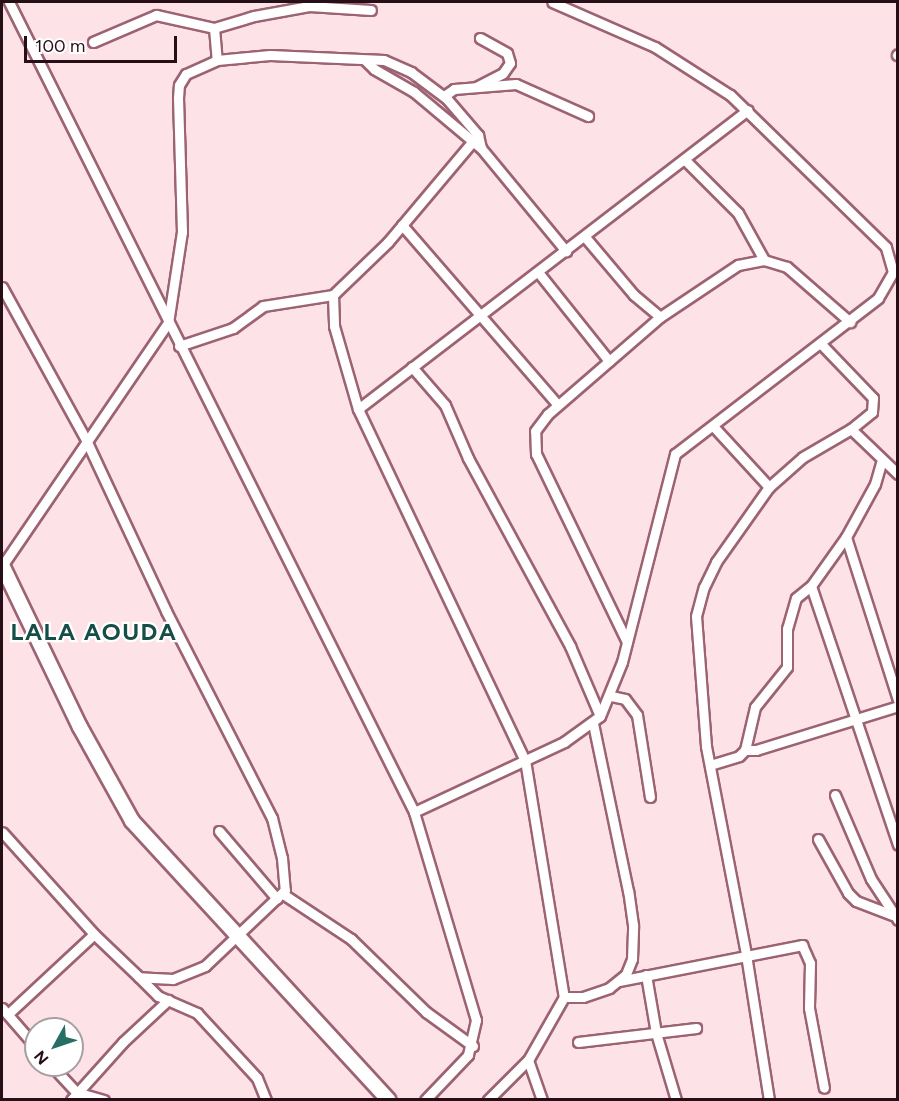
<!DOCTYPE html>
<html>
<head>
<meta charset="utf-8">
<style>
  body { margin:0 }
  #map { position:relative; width:899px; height:1101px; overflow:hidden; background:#fde2e8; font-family:Figtree,sans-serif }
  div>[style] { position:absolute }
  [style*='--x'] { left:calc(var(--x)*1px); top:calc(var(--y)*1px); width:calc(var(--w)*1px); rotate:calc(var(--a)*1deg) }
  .roads { filter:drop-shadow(2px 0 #9c6372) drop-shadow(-2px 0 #9c6372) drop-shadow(0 2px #9c6372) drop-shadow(0 -2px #9c6372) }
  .street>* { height:9px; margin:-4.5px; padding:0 4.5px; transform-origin:4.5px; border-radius:4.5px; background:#fff }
  .secondary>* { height:14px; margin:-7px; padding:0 7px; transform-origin:7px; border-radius:7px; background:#fff }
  span { translate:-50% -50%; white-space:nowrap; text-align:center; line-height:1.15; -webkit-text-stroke:4.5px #fff; paint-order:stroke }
  .district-label { font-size:24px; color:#144e47; font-weight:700; letter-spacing:1.5px }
  .frame { position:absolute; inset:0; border:3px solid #260f16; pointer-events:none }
  .north { position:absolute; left:24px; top:1017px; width:60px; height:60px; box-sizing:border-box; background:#fff; border:2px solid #a89fa2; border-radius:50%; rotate:230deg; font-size:16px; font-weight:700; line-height:24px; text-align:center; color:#260f16 }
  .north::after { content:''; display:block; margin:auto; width:21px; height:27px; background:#276e64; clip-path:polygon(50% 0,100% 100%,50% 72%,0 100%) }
  .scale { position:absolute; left:24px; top:36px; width:153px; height:27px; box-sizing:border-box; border:3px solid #260f16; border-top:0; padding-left:8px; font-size:18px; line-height:21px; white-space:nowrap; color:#260f16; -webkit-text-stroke:4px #fff; paint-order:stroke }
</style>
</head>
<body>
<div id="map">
  <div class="roads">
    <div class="street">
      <i style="--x:9;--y:2;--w:906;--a:63.43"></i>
      <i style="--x:414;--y:812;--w:217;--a:73.4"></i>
      <i style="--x:476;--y:1020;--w:36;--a:103"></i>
      <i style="--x:468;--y:1055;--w:62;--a:133.7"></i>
      <i style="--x:214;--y:28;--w:32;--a:85"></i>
      <i style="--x:93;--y:42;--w:69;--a:-23.2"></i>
      <i style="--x:156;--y:15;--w:59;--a:12.6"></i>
      <i style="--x:214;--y:28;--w:42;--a:-16.7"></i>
      <i style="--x:254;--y:16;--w:56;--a:-10.3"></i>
      <i style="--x:309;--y:6;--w:62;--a:3.7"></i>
      <i style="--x:897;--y:55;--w:1;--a:-45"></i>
      <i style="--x:365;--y:60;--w:13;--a:45"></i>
      <i style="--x:374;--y:69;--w:46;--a:29.9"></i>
      <i style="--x:414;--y:92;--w:87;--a:39.9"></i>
      <i style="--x:481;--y:148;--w:134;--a:50.5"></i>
      <i style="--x:476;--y:87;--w:30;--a:-27"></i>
      <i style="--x:503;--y:73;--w:12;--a:-55"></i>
      <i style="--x:510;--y:63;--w:10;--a:-107"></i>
      <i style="--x:507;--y:53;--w:31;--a:-151"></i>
      <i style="--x:444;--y:96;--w:12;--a:-35"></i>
      <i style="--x:454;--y:89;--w:62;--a:-4.6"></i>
      <i style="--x:516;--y:84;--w:79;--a:24"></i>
      <i style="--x:478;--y:135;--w:140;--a:130.1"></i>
      <i style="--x:388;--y:242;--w:76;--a:136.1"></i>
      <i style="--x:333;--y:295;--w:31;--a:88"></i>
      <i style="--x:334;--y:326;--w:86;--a:73.9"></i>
      <i style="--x:358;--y:409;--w:389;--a:64.6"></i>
      <i style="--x:525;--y:760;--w:240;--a:80.7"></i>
      <i style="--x:564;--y:997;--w:73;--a:119.7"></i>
      <i style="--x:528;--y:1060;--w:57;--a:135"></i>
      <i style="--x:685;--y:160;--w:75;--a:45"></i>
      <i style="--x:738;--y:213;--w:54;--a:61"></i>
      <i style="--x:764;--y:260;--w:24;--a:17"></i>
      <i style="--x:787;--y:267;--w:84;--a:41.1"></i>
      <i style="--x:402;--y:225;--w:238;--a:49.1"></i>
      <i style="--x:585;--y:237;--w:76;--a:49.8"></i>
      <i style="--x:634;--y:295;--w:34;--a:40"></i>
      <i style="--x:538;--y:272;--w:114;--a:51.4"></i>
      <i style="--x:2;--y:287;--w:175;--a:61.2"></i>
      <i style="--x:86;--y:440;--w:189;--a:64.9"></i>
      <i style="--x:166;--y:611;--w:233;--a:62.9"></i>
      <i style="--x:272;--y:818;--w:41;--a:76"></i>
      <i style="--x:282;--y:858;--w:32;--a:85"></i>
      <i style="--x:285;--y:890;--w:110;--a:136.5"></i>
      <i style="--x:205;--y:966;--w:35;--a:158"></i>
      <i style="--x:173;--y:979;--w:34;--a:-177"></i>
      <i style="--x:139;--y:977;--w:62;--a:-136.3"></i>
      <i style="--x:94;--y:934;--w:137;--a:-132"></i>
      <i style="--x:179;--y:346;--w:57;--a:-18.4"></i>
      <i style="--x:233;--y:328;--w:37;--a:-36"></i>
      <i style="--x:263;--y:306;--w:71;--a:-8.9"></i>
      <i style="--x:412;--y:367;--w:50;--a:49"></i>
      <i style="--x:445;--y:405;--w:58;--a:66.5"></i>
      <i style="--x:468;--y:458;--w:214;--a:61.5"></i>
      <i style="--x:570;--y:646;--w:76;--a:66.8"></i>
      <i style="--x:358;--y:409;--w:491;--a:-37.5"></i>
      <i style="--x:713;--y:426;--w:83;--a:47.4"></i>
      <i style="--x:851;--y:429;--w:65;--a:43.8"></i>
      <i style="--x:846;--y:537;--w:171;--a:72.3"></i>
      <i style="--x:2;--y:566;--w:294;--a:-55.7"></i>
      <i style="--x:168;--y:323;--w:92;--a:-81.3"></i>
      <i style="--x:182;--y:232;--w:134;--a:-91.7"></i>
      <i style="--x:178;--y:98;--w:13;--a:-86"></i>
      <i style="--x:179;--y:85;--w:13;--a:-58"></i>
      <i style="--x:186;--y:74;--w:34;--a:-24"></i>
      <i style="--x:217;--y:60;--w:53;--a:-5.4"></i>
      <i style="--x:270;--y:55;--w:114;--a:2.5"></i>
      <i style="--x:384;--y:60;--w:30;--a:24"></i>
      <i style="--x:411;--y:72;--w:45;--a:36.9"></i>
      <i style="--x:447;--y:99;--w:48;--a:49.3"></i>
      <i style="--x:478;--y:135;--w:13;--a:77"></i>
      <i style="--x:811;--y:586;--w:273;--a:71.4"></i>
      <i style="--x:627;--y:642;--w:209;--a:-115.8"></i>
      <i style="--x:536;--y:454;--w:23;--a:-92"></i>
      <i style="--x:535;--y:431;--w:21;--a:-53"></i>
      <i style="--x:548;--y:414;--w:148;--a:-40.9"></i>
      <i style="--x:660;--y:317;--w:94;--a:-33.7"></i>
      <i style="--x:738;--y:265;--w:26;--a:-11"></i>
      <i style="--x:611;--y:696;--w:14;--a:12"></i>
      <i style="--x:625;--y:699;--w:20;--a:53"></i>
      <i style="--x:637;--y:715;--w:83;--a:81"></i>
      <i style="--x:745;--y:750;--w:11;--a:0"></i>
      <i style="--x:756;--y:750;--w:149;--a:-17.2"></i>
      <i style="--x:710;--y:765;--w:30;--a:-17"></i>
      <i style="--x:739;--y:756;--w:8;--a:-45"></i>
      <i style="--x:745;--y:750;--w:44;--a:-76.9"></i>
      <i style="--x:755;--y:707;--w:51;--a:-51.3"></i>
      <i style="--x:787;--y:667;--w:38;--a:-90"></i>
      <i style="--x:787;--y:629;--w:32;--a:-74"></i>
      <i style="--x:796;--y:598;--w:19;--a:-39"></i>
      <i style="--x:811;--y:586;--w:60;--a:-54.5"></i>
      <i style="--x:846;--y:537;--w:60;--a:-61.3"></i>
      <i style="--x:875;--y:484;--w:25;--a:-74"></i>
      <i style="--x:835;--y:795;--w:91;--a:66.8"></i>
      <i style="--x:871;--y:879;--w:49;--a:56.6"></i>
      <i style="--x:414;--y:812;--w:166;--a:-25"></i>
      <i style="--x:564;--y:742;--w:44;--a:-35.8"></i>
      <i style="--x:600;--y:716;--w:58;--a:-67.8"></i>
      <i style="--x:622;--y:662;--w:215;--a:-75.7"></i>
      <i style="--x:675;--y:454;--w:256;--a:-37.5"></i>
      <i style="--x:878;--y:298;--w:30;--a:-60"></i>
      <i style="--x:893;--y:272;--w:26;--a:-106"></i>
      <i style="--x:886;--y:247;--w:218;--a:-135.7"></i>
      <i style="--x:730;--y:95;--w:89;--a:-147.4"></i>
      <i style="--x:655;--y:47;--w:112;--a:-156.4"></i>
      <i style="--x:219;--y:831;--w:89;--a:49.5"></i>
      <i style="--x:818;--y:839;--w:62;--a:60.9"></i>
      <i style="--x:848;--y:893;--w:11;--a:45"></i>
      <i style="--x:856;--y:901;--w:39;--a:21"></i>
      <i style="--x:283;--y:894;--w:82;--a:33.5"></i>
      <i style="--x:351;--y:939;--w:105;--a:44.2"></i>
      <i style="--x:426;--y:1012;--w:58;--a:35.9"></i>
      <i style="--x:646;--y:975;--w:59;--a:80.2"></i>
      <i style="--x:656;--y:1033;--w:70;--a:73.4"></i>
      <i style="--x:139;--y:977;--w:27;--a:45"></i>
      <i style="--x:158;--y:996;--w:43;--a:23.6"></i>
      <i style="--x:197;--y:1013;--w:88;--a:47.3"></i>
      <i style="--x:257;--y:1078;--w:24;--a:68"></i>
      <i style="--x:619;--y:981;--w:187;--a:-11.1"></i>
      <i style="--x:802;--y:945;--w:20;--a:66"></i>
      <i style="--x:810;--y:963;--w:45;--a:91.3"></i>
      <i style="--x:809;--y:1008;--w:81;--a:79.4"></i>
      <i style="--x:564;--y:997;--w:19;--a:0"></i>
      <i style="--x:583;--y:997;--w:28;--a:-19"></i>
      <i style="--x:609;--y:988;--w:22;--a:-39"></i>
      <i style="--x:626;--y:974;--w:16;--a:-68"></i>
      <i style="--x:632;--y:959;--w:34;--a:-88"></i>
      <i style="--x:633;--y:925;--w:34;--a:-98"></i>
      <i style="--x:628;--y:891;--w:172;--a:-101.8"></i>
      <i style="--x:2;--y:1008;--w:52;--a:48.9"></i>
      <i style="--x:8;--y:1014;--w:117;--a:-42.9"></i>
      <i style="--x:578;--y:1042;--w:119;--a:-6.8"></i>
      <i style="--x:528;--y:1060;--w:42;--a:70.7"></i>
      <i style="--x:51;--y:1065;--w:37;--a:47"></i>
      <i style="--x:76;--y:1092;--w:29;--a:16"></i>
      <i style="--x:71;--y:1100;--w:78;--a:-48.1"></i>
      <i style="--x:123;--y:1042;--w:62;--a:-43"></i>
      <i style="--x:769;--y:1100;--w:148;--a:-99"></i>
      <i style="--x:746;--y:954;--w:212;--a:-100.9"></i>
      <i style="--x:706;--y:746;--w:130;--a:-94.4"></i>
      <i style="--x:696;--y:616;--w:30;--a:-75"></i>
      <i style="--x:704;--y:587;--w:28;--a:-64"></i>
      <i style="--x:716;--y:562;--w:92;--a:-54.8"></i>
      <i style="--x:769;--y:487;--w:45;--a:-41.4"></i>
      <i style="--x:803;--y:457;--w:56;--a:-30.3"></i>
      <i style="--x:851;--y:429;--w:27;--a:-39"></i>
      <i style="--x:872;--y:412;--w:14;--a:-86"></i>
      <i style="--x:873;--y:398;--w:75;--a:-133.9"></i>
    </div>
    <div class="secondary">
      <i style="--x:2;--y:565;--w:180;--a:64.3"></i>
      <i style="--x:80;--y:727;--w:107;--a:61"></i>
      <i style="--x:132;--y:821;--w:379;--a:47.4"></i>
    </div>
  </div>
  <div class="district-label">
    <span style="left:94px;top:632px">LALA AOUDA</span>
  </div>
  <div class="frame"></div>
  <div class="north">N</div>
  <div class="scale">100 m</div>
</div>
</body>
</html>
